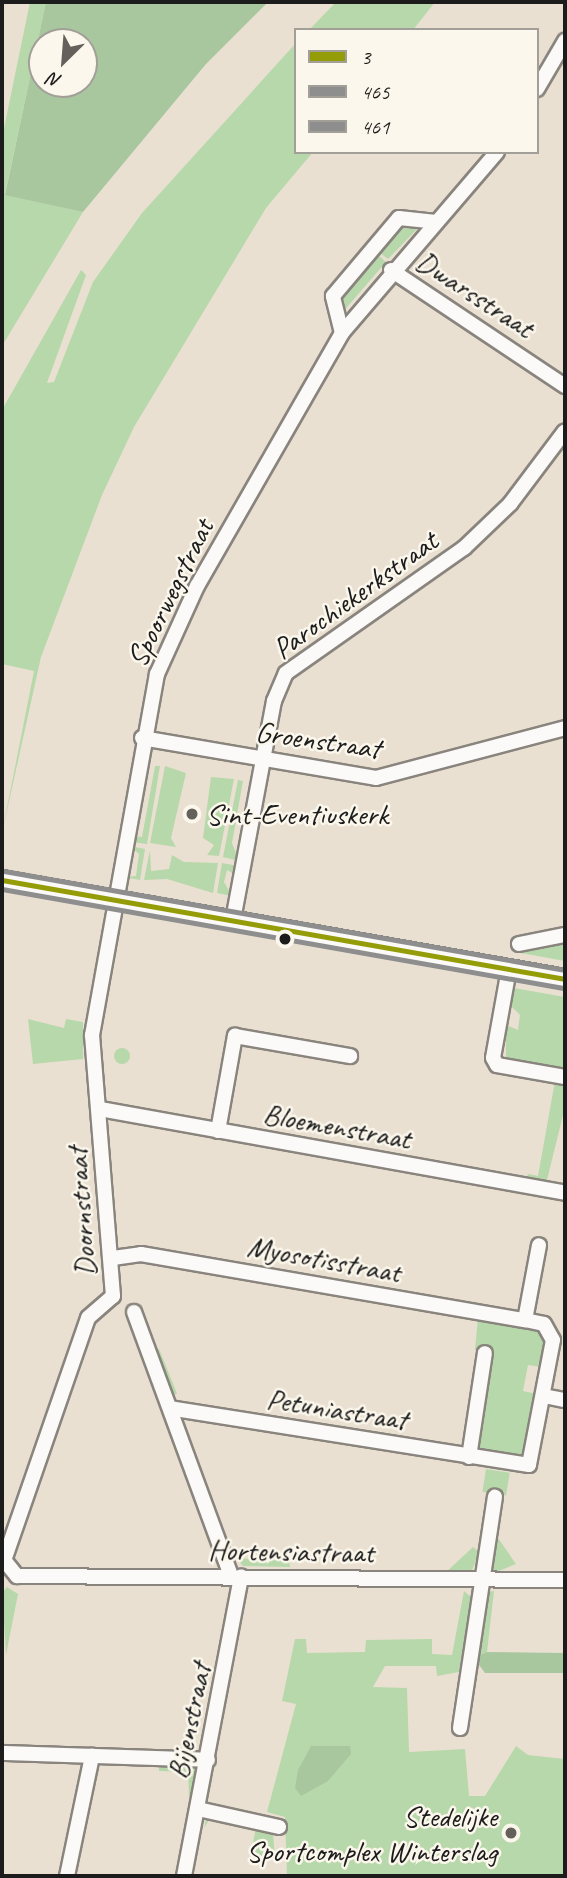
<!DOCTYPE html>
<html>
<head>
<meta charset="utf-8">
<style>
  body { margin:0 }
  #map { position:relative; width:567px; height:1878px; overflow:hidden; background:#eae0d2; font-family:Caveat,sans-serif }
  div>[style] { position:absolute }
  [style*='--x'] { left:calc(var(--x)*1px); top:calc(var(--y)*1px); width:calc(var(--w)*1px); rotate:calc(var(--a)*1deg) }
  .green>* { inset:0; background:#b7d8aa; transform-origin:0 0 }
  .round { border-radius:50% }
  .forest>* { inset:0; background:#a8c79f }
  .roads { filter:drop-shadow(2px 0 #89847d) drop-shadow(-2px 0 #89847d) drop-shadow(0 2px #89847d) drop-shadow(0 -2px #89847d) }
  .minor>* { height:14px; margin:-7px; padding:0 7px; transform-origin:7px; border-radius:7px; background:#fcfaf8 }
  .tertiary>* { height:18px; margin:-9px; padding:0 9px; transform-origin:9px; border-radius:9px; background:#fcfaf8 }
  .bus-1>* { height:5px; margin:-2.5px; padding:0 2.5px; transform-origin:2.5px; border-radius:2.5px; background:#949c08 }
  .bus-2>* { height:5px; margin:-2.5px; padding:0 2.5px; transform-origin:2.5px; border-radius:2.5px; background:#8e8e8e }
  .bus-3>* { height:5px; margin:-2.5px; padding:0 2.5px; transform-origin:2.5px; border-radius:2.5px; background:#8e8e8e }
  .dots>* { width:19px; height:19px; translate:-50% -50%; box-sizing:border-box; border:4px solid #fbf7ec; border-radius:50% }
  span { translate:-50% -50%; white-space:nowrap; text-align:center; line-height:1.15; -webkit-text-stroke:5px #fbf7ec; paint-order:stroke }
  .street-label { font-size:30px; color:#1c1c1c }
  .poi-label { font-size:30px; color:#1c1c1c }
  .left { translate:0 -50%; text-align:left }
  .right { translate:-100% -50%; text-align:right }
  .frame { position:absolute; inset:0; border:4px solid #1c1c1c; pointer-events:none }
  .legend { position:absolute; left:294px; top:28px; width:245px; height:126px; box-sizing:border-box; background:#fbf7ec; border:2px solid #a29f99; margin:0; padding:9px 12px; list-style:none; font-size:21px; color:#1c1c1c }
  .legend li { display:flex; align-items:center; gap:14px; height:35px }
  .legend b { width:35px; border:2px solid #a29f99 }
  .north { position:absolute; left:28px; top:28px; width:70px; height:70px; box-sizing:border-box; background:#fbf7ec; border:2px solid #a29f99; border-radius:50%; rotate:205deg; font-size:19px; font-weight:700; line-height:28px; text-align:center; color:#1c1c1c }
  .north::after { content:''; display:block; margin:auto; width:24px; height:32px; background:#64615c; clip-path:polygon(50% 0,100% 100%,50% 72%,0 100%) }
</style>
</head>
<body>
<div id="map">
  <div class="green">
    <i style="clip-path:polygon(30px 2px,46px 2px,5px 194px,83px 212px,2px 346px,2px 138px)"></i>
    <i style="clip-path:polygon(336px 2px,435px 2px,413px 30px,309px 30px)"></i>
    <i style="clip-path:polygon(296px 43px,296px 152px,313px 152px,266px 208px,134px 427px,102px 495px,41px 657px,2px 833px,34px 671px,2px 664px,2px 410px,81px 270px,86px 275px,47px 383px,54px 382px,93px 282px,142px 213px)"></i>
    <i style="clip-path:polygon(400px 223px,422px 224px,388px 259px,380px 253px)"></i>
    <i style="clip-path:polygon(378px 255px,386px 262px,341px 314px,336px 301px)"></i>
    <i style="clip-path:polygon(155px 766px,160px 766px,147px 844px,131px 842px,132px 836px,142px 837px)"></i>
    <i style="clip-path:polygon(165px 766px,186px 773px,171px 838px,176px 847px,150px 843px)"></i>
    <i style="clip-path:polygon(211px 777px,234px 779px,219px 856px,207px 855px,214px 845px,203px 838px)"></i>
    <i style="clip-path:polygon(238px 780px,243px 781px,232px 843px,239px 861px,223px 857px)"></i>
    <i style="clip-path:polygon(130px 846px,145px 849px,140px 880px,124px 877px,136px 876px,139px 854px)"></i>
    <i style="clip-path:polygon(150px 850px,151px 871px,169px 869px,172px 855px,184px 862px,218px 863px,213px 893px,167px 879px,144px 880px)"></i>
    <i style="clip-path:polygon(222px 863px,238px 866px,236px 875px,227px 870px,224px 882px,232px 896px,217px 893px)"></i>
    <i style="clip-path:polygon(565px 938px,565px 961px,521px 953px,524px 947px)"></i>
    <i style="clip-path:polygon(514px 988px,565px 997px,565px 1073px,506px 1061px,506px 1025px,518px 1030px,520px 1015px,509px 1004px)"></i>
    <i style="clip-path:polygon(28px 1019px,64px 1028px,66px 1019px,83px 1022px,83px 1059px,33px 1064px)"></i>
    <i class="round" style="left:114px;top:1048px;width:16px;height:16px"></i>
    <i style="clip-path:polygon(555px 1081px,565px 1083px,565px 1107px,546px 1184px,526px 1181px,528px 1174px,538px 1176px)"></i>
    <i style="clip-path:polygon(478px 1318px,540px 1329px,547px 1338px,542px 1367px,528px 1365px,523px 1391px,537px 1394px,523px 1460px,479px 1452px,476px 1446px,492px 1354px,475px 1350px)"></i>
    <i style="left:159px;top:1349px;width:48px;height:5px;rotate:68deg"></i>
    <i style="left:486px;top:1469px;width:24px;height:23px;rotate:9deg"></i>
    <i style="clip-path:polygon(498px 1538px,516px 1564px,494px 1573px,492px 1542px)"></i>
    <i style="clip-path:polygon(473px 1547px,479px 1552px,471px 1573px,444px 1574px)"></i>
    <i style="clip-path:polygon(236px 1558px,289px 1561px,290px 1567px,243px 1566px)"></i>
    <i style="clip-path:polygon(7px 1587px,18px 1594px,6px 1655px,2px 1593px)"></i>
    <i style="clip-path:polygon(464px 1591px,472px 1598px,459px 1672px,437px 1676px,436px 1666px,385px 1666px,373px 1687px,407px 1688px,409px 1752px,465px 1749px,469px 1796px,485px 1796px,516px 1746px,528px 1755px,565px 1759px,565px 1876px,287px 1876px,285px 1817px,267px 1812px,296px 1704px,282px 1701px,295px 1639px,306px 1639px,307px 1653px,365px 1652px,366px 1640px,432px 1639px,432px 1654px,452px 1655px)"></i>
    <i style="clip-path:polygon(494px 1591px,487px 1652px,474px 1658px,486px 1592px)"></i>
    <i style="clip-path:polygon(159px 1763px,198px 1768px,196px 1799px,189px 1797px,188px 1772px,159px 1771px)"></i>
    <i style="clip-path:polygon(207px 1815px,257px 1826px,273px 1833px,275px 1859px,251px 1854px,256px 1827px,211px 1817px,204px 1828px)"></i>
  </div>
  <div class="forest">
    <i style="clip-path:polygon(evenodd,46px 2px,268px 2px,206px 64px,83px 212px,5px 195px,46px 2px,42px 42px,84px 42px,84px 84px,42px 84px,42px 42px)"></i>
    <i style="clip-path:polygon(487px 1652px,565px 1653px,565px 1673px,485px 1673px,474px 1658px)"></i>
    <i style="clip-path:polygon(311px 1746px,350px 1746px,351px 1754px,328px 1781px,301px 1796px,295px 1788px,298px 1770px)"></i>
  </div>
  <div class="roads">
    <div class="minor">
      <i style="--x:537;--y:89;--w:56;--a:-59.7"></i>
      <i style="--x:497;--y:152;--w:238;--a:130.6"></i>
      <i style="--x:342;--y:333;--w:292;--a:119.8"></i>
      <i style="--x:197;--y:586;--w:97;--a:114.4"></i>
      <i style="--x:157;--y:674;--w:367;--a:100.2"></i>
      <i style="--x:92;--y:1035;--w:262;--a:85.4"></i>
      <i style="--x:113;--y:1296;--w:33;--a:139"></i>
      <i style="--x:88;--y:1318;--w:256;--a:109.1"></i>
      <i style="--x:4;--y:1560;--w:21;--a:51"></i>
      <i style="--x:17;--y:1576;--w:548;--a:0.42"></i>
      <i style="--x:391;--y:270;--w:209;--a:33.7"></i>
      <i style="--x:342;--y:333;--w:38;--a:-104"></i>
      <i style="--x:333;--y:296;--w:102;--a:-49.8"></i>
      <i style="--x:399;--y:218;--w:37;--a:6"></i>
      <i style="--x:142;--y:738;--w:237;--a:9.7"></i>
      <i style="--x:376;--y:778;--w:196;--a:-14.8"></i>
      <i style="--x:233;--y:920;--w:223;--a:-79.4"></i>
      <i style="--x:274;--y:701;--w:30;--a:-67"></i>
      <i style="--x:286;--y:673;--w:218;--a:-35.1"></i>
      <i style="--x:464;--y:548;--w:64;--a:-43.7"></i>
      <i style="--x:510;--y:504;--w:91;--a:-53"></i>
      <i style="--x:519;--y:944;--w:47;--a:-11.1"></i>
      <i style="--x:509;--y:969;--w:90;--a:100.2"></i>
      <i style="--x:493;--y:1058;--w:8;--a:60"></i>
      <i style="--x:497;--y:1065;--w:69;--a:10"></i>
      <i style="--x:100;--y:1109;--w:473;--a:10.2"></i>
      <i style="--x:218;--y:1131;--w:97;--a:-79.9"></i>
      <i style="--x:235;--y:1036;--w:117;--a:9.9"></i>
      <i style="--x:113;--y:1258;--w:28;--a:-8"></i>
      <i style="--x:141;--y:1254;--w:390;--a:9.8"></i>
      <i style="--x:525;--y:1320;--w:19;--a:12"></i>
      <i style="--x:544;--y:1324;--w:18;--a:61"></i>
      <i style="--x:553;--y:1340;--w:127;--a:100.9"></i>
      <i style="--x:529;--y:1465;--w:363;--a:-171"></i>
      <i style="--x:134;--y:1312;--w:281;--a:69.8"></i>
      <i style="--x:525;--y:1320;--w:76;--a:-79.4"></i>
      <i style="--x:544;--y:1396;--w:21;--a:11"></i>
      <i style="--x:469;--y:1457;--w:105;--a:-81.3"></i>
      <i style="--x:460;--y:1728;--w:234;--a:-81.4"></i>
      <i style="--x:2;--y:1753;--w:206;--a:1.9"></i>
      <i style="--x:198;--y:1809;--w:83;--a:12.5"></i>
      <i style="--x:67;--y:1876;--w:123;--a:-78.2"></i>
      <i style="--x:184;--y:1876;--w:305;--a:-79.2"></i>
    </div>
    <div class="tertiary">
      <i style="--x:2;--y:880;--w:572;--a:9.97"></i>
    </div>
  </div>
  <div class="bus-1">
    <i style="--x:2;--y:880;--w:572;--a:9.97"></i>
  </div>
  <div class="bus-2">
    <i style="--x:2;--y:889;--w:570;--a:10.01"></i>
  </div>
  <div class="bus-3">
    <i style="--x:4;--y:871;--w:570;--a:10.01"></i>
  </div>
  <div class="dots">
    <i style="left:192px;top:814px;background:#64615c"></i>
    <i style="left:285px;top:939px;background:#1c1c1c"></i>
    <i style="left:511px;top:1833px;background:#64615c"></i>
  </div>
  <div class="street-label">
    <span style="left:475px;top:294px;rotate:33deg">Dwarsstraat</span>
    <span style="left:170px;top:593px;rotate:-64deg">Spoorwegstraat</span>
    <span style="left:355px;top:595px;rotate:-36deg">Parochiekerkstraat</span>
    <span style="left:318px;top:740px;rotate:8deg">Groenstraat</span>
    <span style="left:337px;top:1126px;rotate:10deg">Bloemenstraat</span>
    <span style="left:81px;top:1212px;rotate:-94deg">Doornstraat</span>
    <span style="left:324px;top:1259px;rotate:10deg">Myosotisstraat</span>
    <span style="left:337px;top:1409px;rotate:9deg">Petuniastraat</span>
    <span style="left:291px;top:1551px;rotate:1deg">Hortensiastraat</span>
    <span style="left:189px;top:1721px;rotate:-78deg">Bijenstraat</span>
  </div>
  <div class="poi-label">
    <span class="left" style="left:206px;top:814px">Sint-Eventiuskerk</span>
    <span class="right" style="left:497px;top:1833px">Stedelijke<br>Sportcomplex Winterslag</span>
  </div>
  <div class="frame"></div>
  <ul class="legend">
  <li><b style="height:9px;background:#949c08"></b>3</li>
  <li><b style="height:9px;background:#8e8e8e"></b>465</li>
  <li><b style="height:9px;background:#8e8e8e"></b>461</li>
  </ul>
  <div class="north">N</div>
</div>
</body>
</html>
